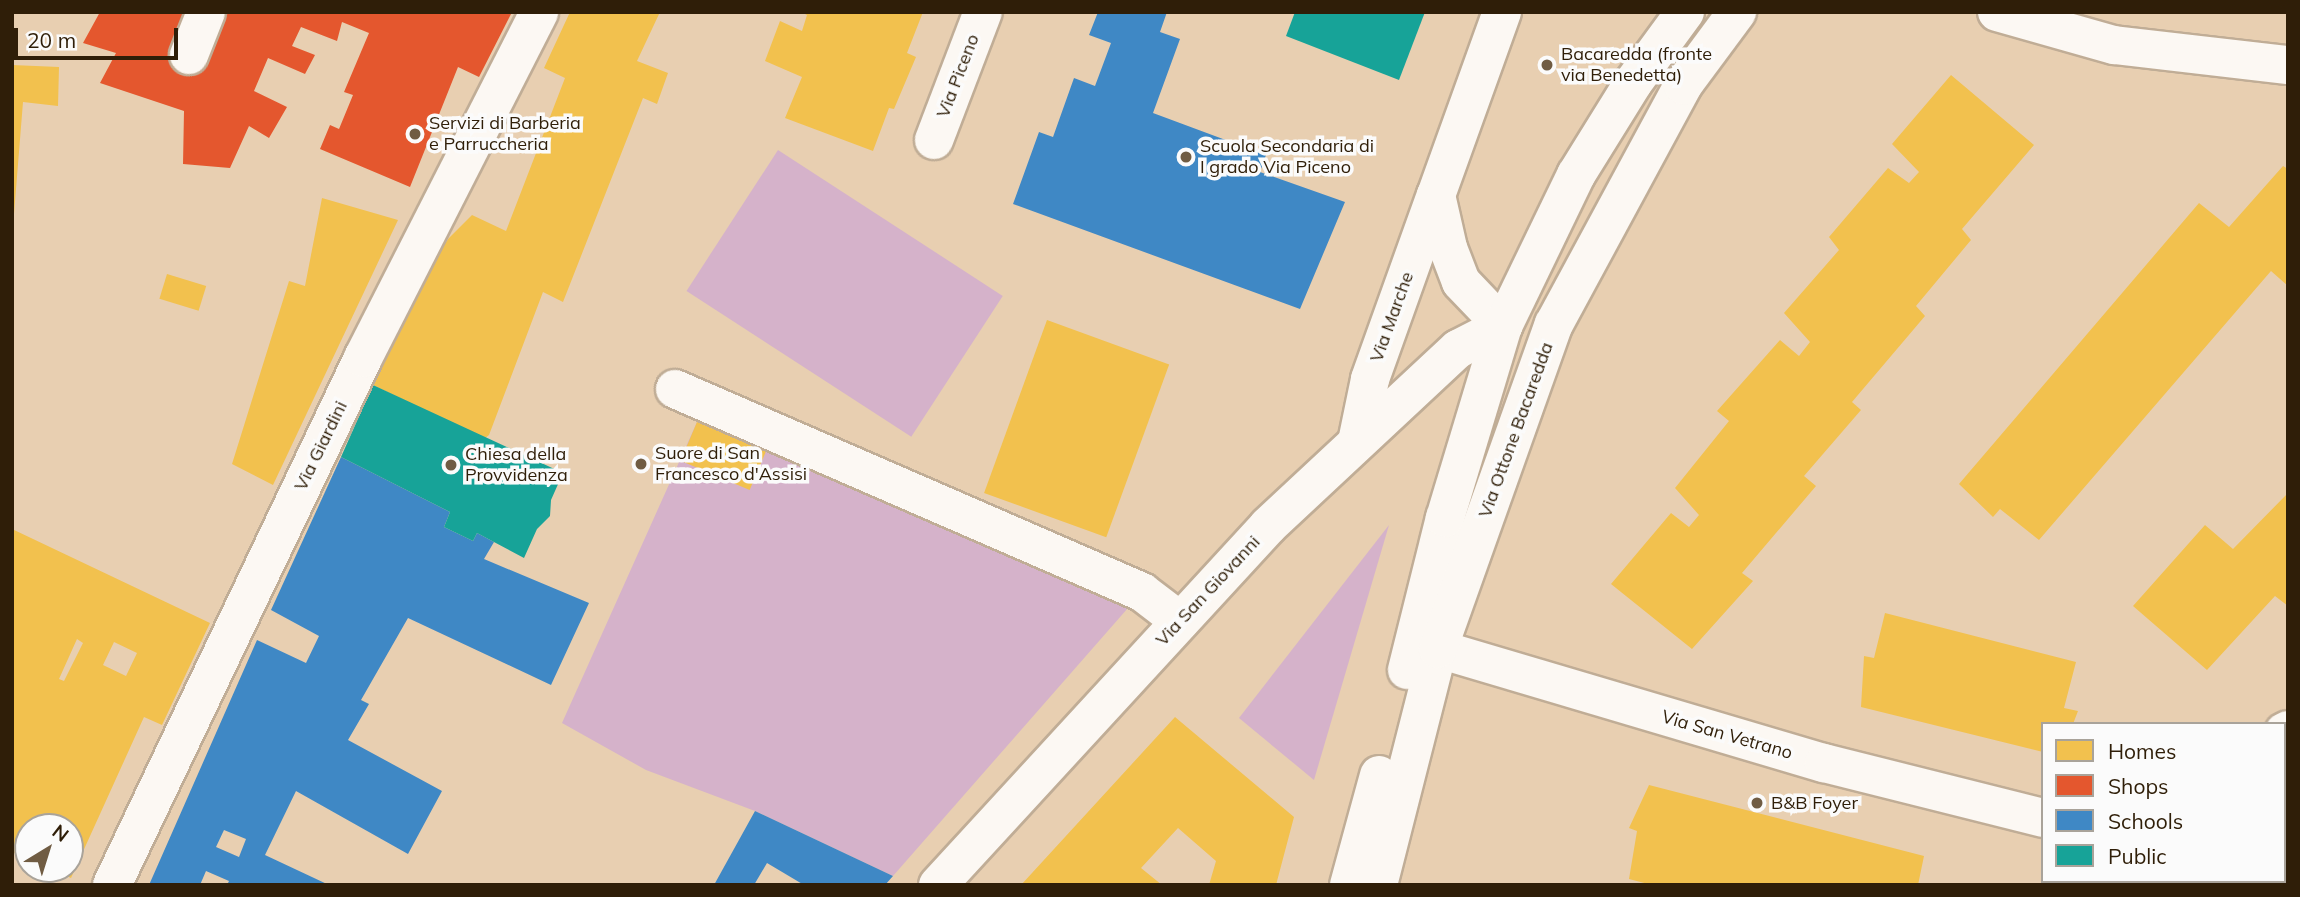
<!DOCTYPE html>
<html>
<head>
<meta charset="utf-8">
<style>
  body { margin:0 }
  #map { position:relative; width:2300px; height:897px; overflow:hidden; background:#e8cfb1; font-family:Mulish,sans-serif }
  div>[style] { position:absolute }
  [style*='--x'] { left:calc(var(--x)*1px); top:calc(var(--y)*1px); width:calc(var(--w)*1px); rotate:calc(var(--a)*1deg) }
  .green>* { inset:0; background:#d5b2ca; transform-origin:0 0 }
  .homes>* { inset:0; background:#f2c14e; transform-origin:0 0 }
  .shops>* { inset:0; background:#e4572e }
  .schools>* { inset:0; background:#3f88c5 }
  .public>* { inset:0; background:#17a398 }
  .roads { filter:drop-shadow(2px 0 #c0ad96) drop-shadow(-2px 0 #c0ad96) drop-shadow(0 2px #c0ad96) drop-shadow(0 -2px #c0ad96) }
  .minor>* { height:38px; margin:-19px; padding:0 19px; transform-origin:19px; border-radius:19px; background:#fcf8f3 }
  .dots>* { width:19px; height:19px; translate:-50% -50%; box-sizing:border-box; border:4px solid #fbfbfb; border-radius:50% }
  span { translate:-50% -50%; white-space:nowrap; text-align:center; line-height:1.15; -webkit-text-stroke:7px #fbfbfb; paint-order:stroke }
  .poi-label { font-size:18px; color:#2f1e08 }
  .left { translate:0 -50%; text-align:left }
  .street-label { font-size:18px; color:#2f1e08 }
  .frame { position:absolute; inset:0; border:14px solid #2f1e08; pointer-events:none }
  .legend { position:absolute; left:2041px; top:722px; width:245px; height:161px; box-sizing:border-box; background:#fbfbfb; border:2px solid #a9a39a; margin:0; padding:9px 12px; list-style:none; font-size:21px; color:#2f1e08 }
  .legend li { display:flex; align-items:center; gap:14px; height:35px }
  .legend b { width:35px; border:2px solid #a9a39a }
  .north { position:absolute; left:14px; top:813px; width:70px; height:70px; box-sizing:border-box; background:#fbfbfb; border:2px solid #a9a39a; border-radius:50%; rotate:38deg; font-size:19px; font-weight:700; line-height:28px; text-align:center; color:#2f1e08 }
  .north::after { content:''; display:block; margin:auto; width:24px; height:32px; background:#705c43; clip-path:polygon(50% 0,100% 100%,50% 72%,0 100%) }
  .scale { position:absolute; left:14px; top:28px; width:164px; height:32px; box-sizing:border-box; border:4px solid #2f1e08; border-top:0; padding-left:9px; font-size:21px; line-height:24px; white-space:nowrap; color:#2f1e08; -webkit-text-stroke:5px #fbfbfb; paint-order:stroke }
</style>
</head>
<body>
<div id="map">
  <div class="green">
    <i style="left:778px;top:150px;width:268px;height:168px;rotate:33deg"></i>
    <i style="clip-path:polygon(697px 422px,1128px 608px,893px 876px,755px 811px,646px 770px,562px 723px)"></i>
    <i style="clip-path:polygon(1389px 525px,1314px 780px,1239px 718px)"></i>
  </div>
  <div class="homes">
    <i style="clip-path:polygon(570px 12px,660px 12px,637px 61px,668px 73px,657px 104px,643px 98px,563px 302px,543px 292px,489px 435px,484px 439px,373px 385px,425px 269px,449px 238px,472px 215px,506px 231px,565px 78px,544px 68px)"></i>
    <i style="clip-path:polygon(801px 12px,923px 12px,907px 53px,916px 57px,894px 109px,889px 108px,873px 151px,785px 118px,802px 77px,765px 61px,780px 21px,802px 31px,807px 15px)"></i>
    <i style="clip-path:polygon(12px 65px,59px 67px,58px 106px,23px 102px,14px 214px)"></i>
    <i style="clip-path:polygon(1951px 75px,2034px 145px,1962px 229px,1971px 240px,1916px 306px,1925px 316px,1852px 402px,1861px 410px,1804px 476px,1816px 486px,1742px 573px,1753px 581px,1692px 649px,1611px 584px,1671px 513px,1689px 527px,1699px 515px,1675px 488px,1729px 421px,1717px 411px,1780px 340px,1799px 356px,1810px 342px,1784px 313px,1839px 250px,1829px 237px,1888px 168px,1909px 183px,1919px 172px,1892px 144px)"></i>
    <i style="clip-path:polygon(2283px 166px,2288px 169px,2288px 286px,2271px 271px,2039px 540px,2000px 509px,1993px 517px,1959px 484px,2199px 203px,2229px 227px)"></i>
    <i style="clip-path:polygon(322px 198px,398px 220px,273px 485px,232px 464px,289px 281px,305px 286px)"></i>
    <i style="left:167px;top:274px;width:41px;height:26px;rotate:17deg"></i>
    <i style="left:1047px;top:320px;width:130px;height:184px;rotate:20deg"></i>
    <i style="left:697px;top:422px;width:75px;height:42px;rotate:23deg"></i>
    <i style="clip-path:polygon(2288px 493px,2288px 606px,2275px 596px,2207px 670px,2133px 606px,2205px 525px,2233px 549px)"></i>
    <i style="clip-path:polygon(evenodd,12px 529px,210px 623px,162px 725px,144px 717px,71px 878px,52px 869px,70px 869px,70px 827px,28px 827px,28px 859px,12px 852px,12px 529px,77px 639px,83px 643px,64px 681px,59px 679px,77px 639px,12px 529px,114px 642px,137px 653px,126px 676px,103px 665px,114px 642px)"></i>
    <i style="clip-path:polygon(1885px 613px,2076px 662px,2064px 708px,2078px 711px,2073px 724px,2043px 724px,2043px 752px,1861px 707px,1864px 656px,1874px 658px)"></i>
    <i style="clip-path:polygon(1175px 717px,1294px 817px,1276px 885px,1209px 885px,1216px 861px,1178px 828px,1141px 868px,1162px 885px,1021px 885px)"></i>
    <i style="clip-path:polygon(1649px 785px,1924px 856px,1918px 885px,1652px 885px,1629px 879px,1637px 831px,1629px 828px)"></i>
  </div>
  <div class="shops">
    <i style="clip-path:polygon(100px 12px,188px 12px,169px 58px,200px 71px,224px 12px,512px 12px,479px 77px,458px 67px,410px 187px,320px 149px,330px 125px,339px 129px,353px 95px,344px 92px,369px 33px,342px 22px,337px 41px,301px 27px,292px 46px,315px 55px,305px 74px,268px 58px,254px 91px,287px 107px,269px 138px,249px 126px,230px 168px,183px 164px,184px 111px,100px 83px,116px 53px,83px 43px)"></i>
  </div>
  <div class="schools">
    <i style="clip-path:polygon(1098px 12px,1167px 12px,1160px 32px,1180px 39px,1153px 113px,1266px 155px,1260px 172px,1345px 202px,1300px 309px,1013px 204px,1039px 132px,1053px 137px,1074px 78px,1095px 86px,1111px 43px,1089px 35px)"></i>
    <i style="clip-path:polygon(evenodd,341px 457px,450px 512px,444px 527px,473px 541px,477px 533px,494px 542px,484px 559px,589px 603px,551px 685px,408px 618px,361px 700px,369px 704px,348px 740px,442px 791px,408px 854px,296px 791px,265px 855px,329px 885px,227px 885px,229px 881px,206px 871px,200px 885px,149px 885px,257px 640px,306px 663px,319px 636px,271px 610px,341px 457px,224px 830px,246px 839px,239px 857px,216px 847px,224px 830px)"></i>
    <i style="clip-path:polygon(755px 811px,893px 876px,885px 885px,804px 885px,767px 863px,754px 885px,714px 885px)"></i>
  </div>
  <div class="public">
    <i style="clip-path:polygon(1295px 12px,1425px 12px,1399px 80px,1286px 36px)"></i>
    <i style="clip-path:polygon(373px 385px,563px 473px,551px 500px,550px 516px,537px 529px,524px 558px,477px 533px,473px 541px,444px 527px,450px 512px,341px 457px)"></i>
  </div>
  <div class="roads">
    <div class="minor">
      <i style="--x:1502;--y:12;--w:195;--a:109.8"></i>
      <i style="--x:1436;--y:195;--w:54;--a:77.2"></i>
      <i style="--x:1448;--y:248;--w:36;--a:69"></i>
      <i style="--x:1461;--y:282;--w:61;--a:46.3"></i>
      <i style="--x:1997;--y:12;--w:122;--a:15.8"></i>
      <i style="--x:2114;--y:45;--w:175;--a:6.6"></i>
      <i style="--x:189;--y:55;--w:46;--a:-68.4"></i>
      <i style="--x:934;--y:140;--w:137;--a:-69.1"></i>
      <i style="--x:675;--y:389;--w:509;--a:23.49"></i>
      <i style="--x:1142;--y:592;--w:48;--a:37.3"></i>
      <i style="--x:1357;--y:442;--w:64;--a:-78.3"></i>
      <i style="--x:1370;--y:379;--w:195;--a:-70.3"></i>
      <i style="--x:1415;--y:642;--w:427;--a:16.5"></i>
      <i style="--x:1824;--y:763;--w:226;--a:14.1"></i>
      <i style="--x:1407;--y:670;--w:157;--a:-76"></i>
      <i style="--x:1445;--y:518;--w:201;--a:-73.2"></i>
      <i style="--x:1503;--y:326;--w:168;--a:-64.2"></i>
      <i style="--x:1576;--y:175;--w:108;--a:-58.2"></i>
      <i style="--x:1633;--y:83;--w:88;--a:-53.8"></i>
      <i style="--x:2284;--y:732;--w:4;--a:-27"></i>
      <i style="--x:2178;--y:881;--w:6;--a:39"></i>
      <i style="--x:112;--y:885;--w:584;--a:-64.53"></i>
      <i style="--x:363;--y:358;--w:388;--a:-63"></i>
      <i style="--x:938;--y:885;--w:488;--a:-47.4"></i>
      <i style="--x:1268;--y:526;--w:260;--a:-43"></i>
      <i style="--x:1458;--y:349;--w:51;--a:-27.1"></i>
      <i style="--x:1349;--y:885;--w:114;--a:-74.7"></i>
      <i style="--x:1378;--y:885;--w:244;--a:-75.7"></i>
      <i style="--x:1438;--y:649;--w:345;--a:-70.4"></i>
      <i style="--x:1554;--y:324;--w:272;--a:-61.6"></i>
      <i style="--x:1683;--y:85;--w:91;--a:-53.5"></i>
    </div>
  </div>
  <div class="dots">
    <i style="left:1547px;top:65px;background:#705c43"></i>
    <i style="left:415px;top:134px;background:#705c43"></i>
    <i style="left:1186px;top:157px;background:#705c43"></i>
    <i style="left:641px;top:464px;background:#705c43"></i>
    <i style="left:451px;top:465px;background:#705c43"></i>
    <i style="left:1757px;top:803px;background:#705c43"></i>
  </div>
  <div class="poi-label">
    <span class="left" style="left:1561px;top:65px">Bacaredda (fronte<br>via Benedetta)</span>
    <span class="left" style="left:429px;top:134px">Servizi di Barberia<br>e Parruccheria</span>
    <span class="left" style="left:1200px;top:157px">Scuola Secondaria di<br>I grado Via Piceno</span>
    <span class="left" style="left:655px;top:464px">Suore di San<br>Francesco d'Assisi</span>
    <span class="left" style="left:465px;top:465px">Chiesa della<br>Provvidenza</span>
    <span class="left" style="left:1771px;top:803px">B&amp;B Foyer</span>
  </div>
  <div class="street-label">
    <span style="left:958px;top:76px;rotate:-69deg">Via Piceno</span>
    <span style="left:1392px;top:317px;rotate:-70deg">Via Marche</span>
    <span style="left:1516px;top:430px;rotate:-70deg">Via Ottone Bacaredda</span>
    <span style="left:321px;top:446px;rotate:-64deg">Via Giardini</span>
    <span style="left:1208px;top:591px;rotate:-47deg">Via San Giovanni</span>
    <span style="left:1727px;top:735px;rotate:16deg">Via San Vetrano</span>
  </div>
  <div class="frame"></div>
  <ul class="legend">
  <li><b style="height:19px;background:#f2c14e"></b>Homes</li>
  <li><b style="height:19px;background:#e4572e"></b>Shops</li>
  <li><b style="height:19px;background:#3f88c5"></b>Schools</li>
  <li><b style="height:19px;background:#17a398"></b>Public</li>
  </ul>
  <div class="north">N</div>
  <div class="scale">20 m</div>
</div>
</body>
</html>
